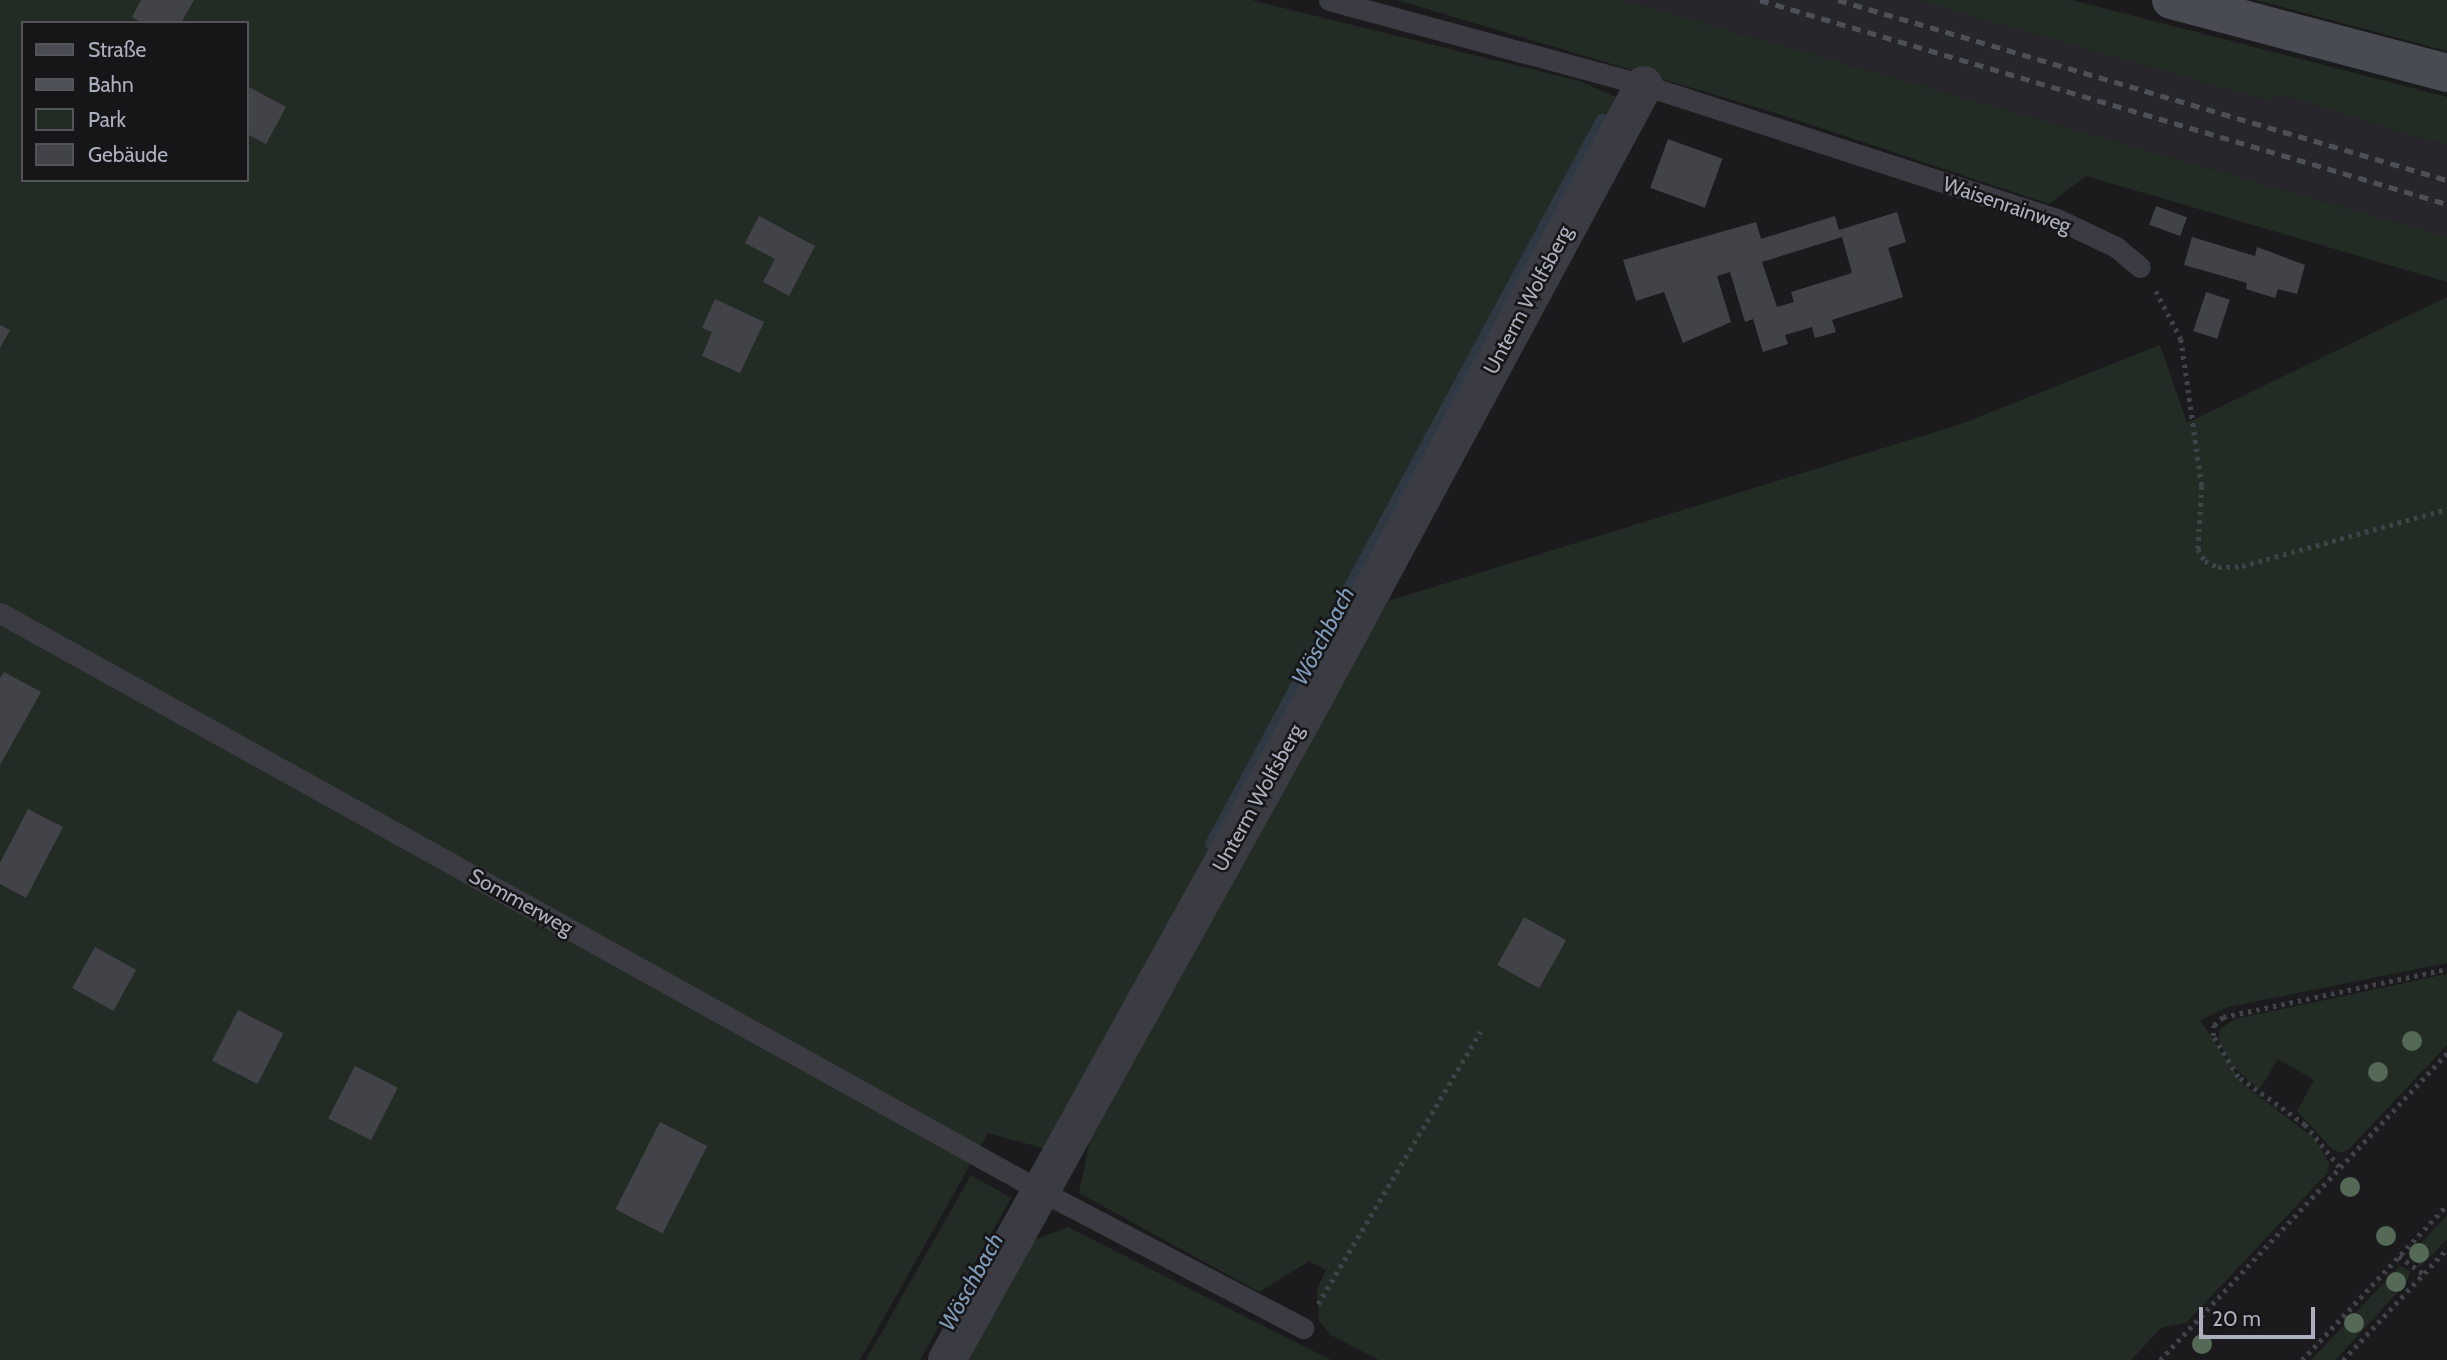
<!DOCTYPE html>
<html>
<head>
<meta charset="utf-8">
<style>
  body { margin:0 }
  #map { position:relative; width:2447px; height:1360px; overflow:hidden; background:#1b1b1d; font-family:Cabin,sans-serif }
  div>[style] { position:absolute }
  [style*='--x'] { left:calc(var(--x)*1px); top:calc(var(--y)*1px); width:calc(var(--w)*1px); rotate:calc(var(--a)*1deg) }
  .built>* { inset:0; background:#27262b }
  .green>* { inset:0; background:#222c24 }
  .stream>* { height:12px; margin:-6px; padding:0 6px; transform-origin:6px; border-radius:6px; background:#2f3943 }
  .building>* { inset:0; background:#424348; transform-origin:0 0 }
  .path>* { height:4.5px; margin-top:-2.25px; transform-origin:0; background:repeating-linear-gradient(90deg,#41434a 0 3.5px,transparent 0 8.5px) }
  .lane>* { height:21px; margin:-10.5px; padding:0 10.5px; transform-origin:10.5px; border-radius:10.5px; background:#3b3c43 }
  .street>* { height:38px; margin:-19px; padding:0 19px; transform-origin:19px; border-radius:19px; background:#3b3c43 }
  .secondary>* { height:38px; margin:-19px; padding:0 19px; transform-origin:19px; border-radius:19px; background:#494b53 }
  .rail>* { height:5px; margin-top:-2.5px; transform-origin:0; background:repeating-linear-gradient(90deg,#4e5058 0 9px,transparent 0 16px) }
  .trees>* { width:20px; height:20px; margin:-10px; border-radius:50%; background:#546a57 }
  span { translate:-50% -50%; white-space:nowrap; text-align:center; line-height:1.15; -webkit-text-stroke:5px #161618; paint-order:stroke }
  .street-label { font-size:21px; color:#acb0be }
  .water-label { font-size:23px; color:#819cbb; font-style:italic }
  .legend { position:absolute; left:21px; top:21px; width:228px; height:161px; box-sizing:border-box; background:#161618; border:2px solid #52545a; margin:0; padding:9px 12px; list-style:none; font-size:21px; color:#acb0be }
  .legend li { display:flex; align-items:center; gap:14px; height:35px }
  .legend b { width:35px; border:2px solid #52545a }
  .scale { position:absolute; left:2199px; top:1307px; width:116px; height:32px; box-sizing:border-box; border:4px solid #acb0be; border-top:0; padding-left:9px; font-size:21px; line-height:24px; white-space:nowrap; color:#acb0be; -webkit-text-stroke:5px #161618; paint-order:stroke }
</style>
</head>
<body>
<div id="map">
  <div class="built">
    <i style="clip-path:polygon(1623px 0,1917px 0,2270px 101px,2277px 93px,2447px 146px,2447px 237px)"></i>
  </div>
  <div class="green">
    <i style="clip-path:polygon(evenodd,0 0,1251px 0,1580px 81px,1625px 101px,1054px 1151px,988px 1133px,860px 1360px,0 1360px,0 0,23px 23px,247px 23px,247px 180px,23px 180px,23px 23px)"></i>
    <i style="clip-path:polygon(1397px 0,1623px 0,2447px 237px,2447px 282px,2086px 176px,2049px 204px,1776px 113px)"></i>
    <i style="clip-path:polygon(1917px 0,2072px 0,2447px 97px,2447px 146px,2277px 93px,2270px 101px)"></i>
    <i style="clip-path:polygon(2256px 0,2447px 0,2447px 51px)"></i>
    <i style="clip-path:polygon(2447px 297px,2447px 963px,2228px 1007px,2200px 1020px,2243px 1084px,2315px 1139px,2329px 1163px,2328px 1172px,2187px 1322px,2161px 1328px,2131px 1360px,1379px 1360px,1331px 1335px,1319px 1321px,1317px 1289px,1326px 1270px,1309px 1261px,1259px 1292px,1079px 1193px,1090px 1141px,1388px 601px,1958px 425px,2160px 345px,2187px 423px)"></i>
    <i style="clip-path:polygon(2447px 974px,2447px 1045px,2348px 1150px,2341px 1153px,2331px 1148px,2297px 1111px,2314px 1080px,2278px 1059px,2259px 1090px,2231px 1065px,2218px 1041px,2220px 1029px,2235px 1019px)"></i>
    <i style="clip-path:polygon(971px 1175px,1011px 1198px,920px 1360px,866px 1360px)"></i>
    <i style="clip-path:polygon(2447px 1215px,2447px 1239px,2420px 1267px,2412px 1253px)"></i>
    <i style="clip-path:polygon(1068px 1227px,1331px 1360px,969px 1360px,1032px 1241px)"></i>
    <i style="clip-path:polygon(2400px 1266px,2410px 1271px,2407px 1282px,2349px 1345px,2335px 1360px,2311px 1360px)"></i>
  </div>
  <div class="stream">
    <i style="--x:1211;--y:844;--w:823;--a:-61.63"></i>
  </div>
  <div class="building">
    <i style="clip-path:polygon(141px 0,194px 0,181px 23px,142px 23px,132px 17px)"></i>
    <i style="clip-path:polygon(249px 87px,286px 107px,266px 144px,247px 134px)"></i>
    <i style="left:1668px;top:139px;width:58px;height:52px;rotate:20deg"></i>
    <i style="left:2156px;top:206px;width:33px;height:20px;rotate:20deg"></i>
    <i style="clip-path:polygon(evenodd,1897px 212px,1906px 242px,1888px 248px,1903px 297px,1832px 320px,1836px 332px,1815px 338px,1812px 327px,1785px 335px,1788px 344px,1763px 352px,1753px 319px,1745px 322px,1730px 272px,1717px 276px,1731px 322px,1683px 343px,1664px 292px,1636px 301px,1623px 260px,1756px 222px,1761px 239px,1835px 216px,1839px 230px,1897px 212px,1842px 237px,1852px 273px,1791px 292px,1794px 302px,1777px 307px,1762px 262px,1842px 237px)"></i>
    <i style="clip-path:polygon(759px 216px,815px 246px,789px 296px,763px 282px,775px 259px,745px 243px)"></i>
    <i style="clip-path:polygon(2192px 237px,2255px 256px,2257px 247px,2305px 265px,2297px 294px,2278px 289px,2275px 298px,2246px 289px,2247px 283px,2184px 265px)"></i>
    <i style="left:2206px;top:292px;width:25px;height:41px;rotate:18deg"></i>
    <i style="clip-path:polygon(715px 299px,764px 322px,740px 373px,702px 356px,712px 332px,702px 328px)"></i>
    <i style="clip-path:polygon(0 325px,10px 330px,0 348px)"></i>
    <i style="clip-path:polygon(4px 672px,41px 692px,0 765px,0 678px)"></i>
    <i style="clip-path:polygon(28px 809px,63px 827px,26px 898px,0 884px,0 863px)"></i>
    <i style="left:1524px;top:917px;width:48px;height:55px;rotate:29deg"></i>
    <i style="left:95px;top:947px;width:47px;height:47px;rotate:29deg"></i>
    <i style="left:238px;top:1010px;width:51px;height:57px;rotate:27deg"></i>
    <i style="left:355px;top:1066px;width:48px;height:59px;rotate:27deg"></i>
    <i style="left:660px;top:1122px;width:53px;height:98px;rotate:27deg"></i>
  </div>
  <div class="path">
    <i style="--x:2156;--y:291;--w:54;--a:62.5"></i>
    <i style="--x:2181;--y:339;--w:148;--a:81.9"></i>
    <i style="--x:2202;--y:486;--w:63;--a:93.6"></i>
    <i style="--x:2198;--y:549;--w:14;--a:60"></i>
    <i style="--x:2205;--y:561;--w:14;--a:25"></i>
    <i style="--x:2218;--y:567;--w:24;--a:-2"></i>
    <i style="--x:2242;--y:566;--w:213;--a:-15.5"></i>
    <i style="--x:2339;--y:1167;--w:54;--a:-129"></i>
    <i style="--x:2305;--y:1125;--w:82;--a:-144.4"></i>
    <i style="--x:2238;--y:1077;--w:48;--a:-121.4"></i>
    <i style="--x:2213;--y:1036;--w:11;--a:-85"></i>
    <i style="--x:2214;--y:1025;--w:12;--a:-42"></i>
    <i style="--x:2223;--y:1017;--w:229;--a:-12.1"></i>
    <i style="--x:2399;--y:1256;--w:31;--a:36"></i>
    <i style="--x:1318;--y:1304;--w:317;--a:-59.2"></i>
    <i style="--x:2160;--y:1360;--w:420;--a:-46.9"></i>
    <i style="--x:2302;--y:1360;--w:212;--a:-46.9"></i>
    <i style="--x:2343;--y:1360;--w:152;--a:-46.9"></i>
  </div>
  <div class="lane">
    <i style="--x:1329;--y:0;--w:326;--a:15.1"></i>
    <i style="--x:1644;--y:85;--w:436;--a:18"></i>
    <i style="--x:2059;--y:220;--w:63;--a:25.3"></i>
    <i style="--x:2116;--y:247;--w:31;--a:40"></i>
    <i style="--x:0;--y:613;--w:1191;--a:29.04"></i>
    <i style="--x:1041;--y:1191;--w:296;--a:27.6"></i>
  </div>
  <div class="street">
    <i style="--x:947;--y:1360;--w:757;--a:-61"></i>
    <i style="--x:1314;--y:698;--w:696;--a:-61.7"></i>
  </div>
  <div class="secondary">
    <i style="--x:2171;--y:0;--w:285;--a:14.8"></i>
  </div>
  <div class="rail">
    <i style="--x:1760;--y:0;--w:717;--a:16.54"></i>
    <i style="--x:1838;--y:0;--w:635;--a:16.47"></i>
  </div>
  <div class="trees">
    <i style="left:2412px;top:1041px"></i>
    <i style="left:2378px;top:1072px"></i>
    <i style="left:2350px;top:1187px"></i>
    <i style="left:2386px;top:1236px"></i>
    <i style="left:2419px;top:1253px"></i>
    <i style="left:2396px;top:1282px"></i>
    <i style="left:2354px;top:1323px"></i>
    <i style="left:2202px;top:1344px"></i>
  </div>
  <div class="street-label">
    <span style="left:2007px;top:205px;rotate:19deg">Waisenrainweg</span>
    <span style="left:1528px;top:300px;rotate:-62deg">Unterm Wolfsberg</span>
    <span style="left:1258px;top:798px;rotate:-61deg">Unterm Wolfsberg</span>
    <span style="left:521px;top:902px;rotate:29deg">Sommerweg</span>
  </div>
  <div class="water-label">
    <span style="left:1323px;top:636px;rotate:-62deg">Wöschbach</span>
    <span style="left:971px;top:1282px;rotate:-61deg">Wöschbach</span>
  </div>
  <ul class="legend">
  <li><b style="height:9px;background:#494b53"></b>Straße</li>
  <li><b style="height:9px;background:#4e5058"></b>Bahn</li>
  <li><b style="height:19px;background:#222c24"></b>Park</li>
  <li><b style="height:19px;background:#424348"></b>Gebäude</li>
  </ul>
  <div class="scale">20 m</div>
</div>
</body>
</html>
